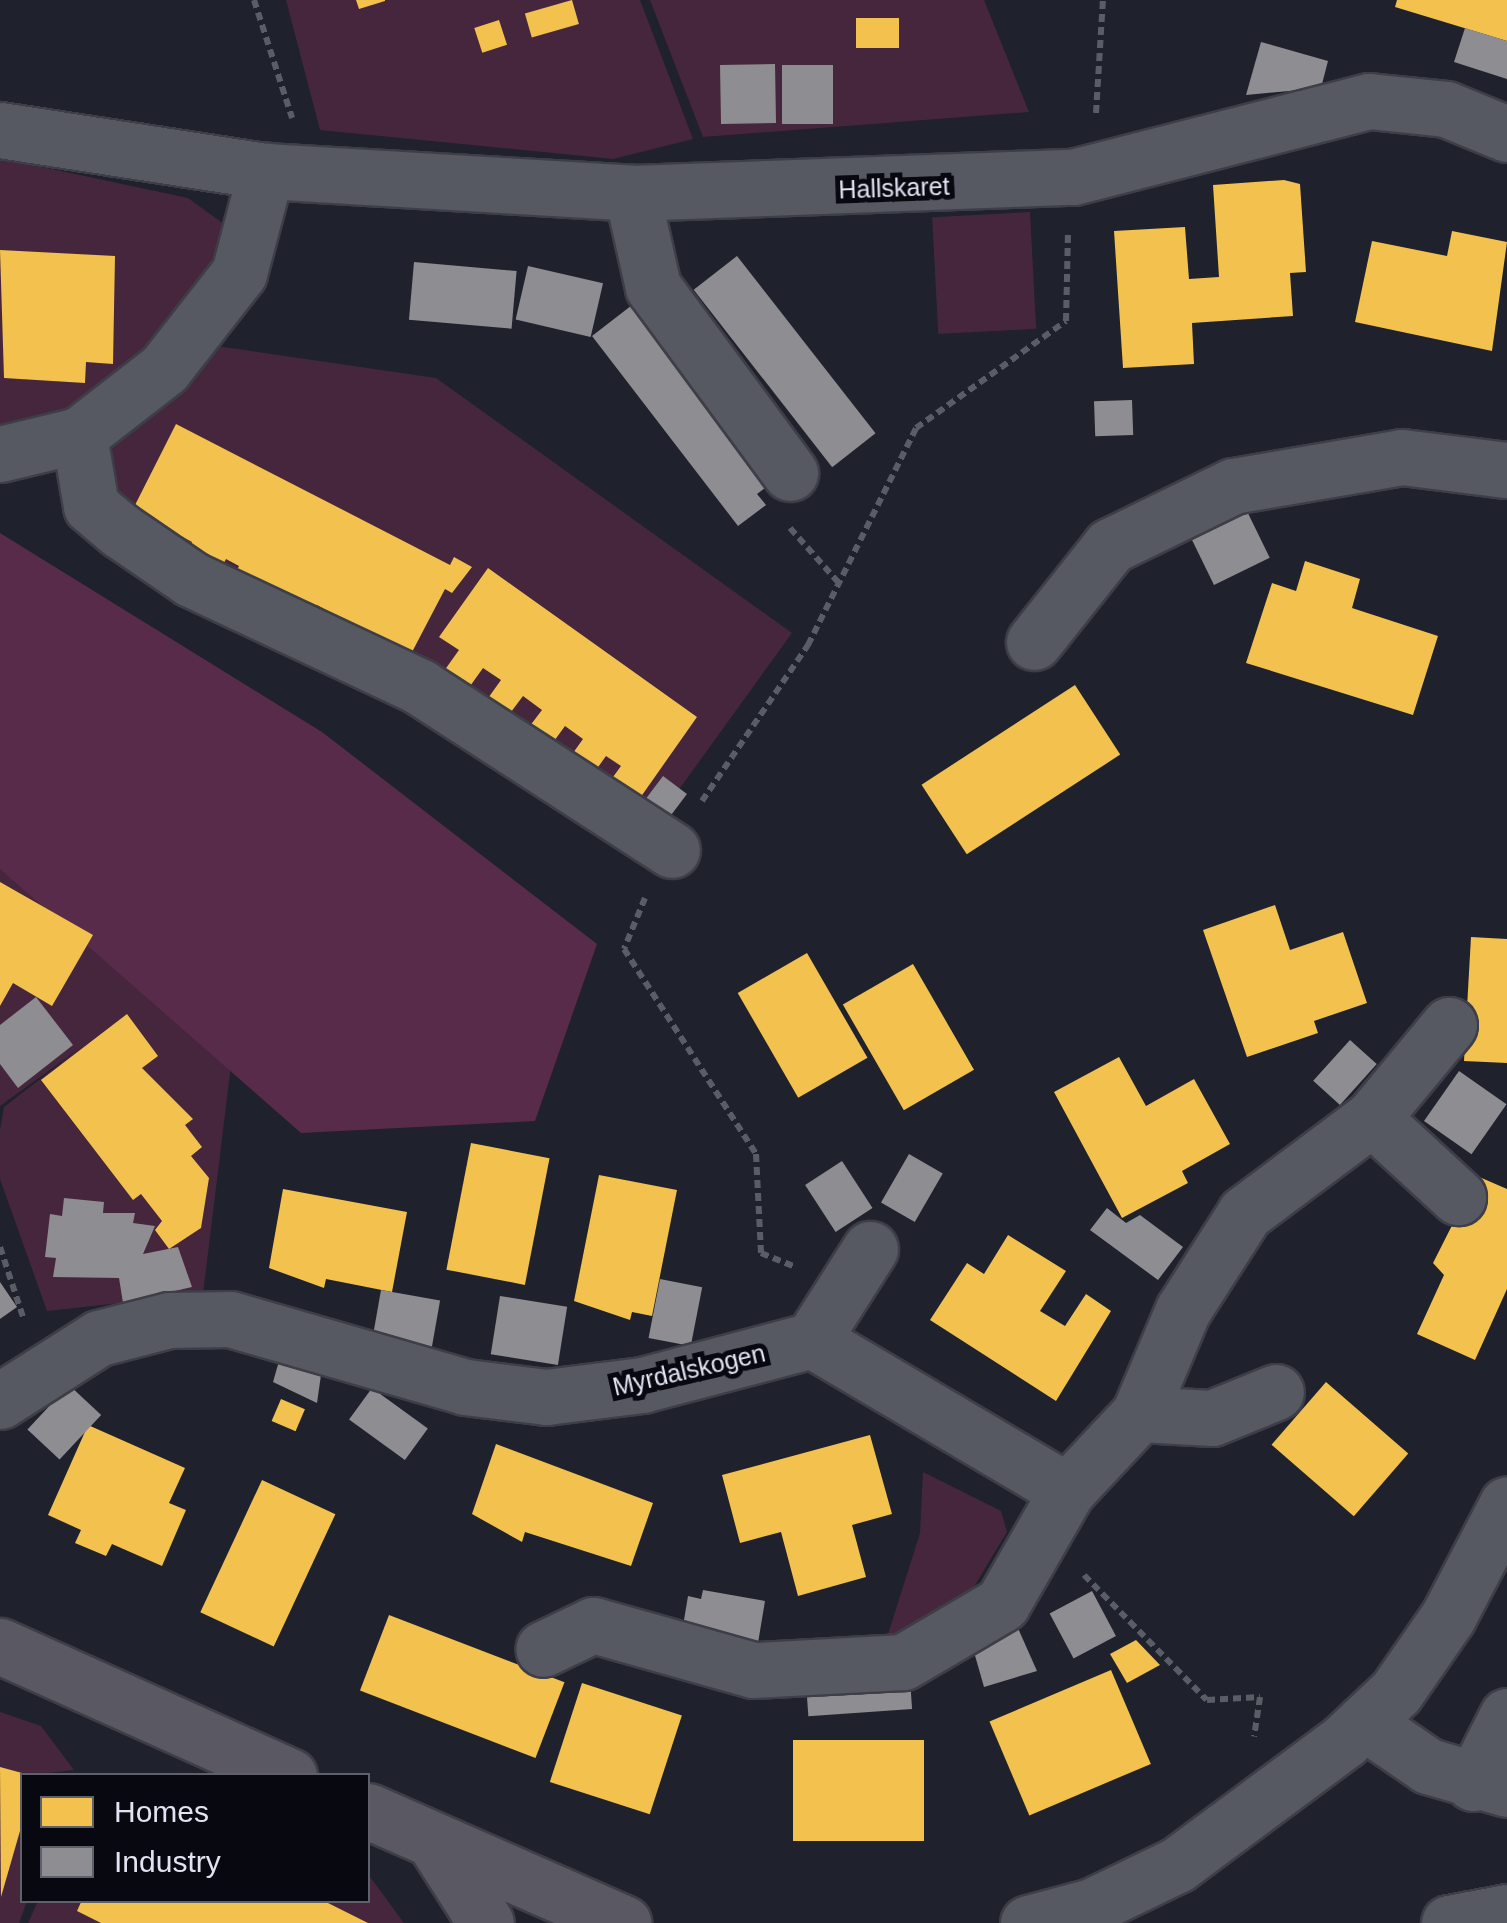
<!DOCTYPE html>
<html>
<head>
<meta charset="utf-8">
<style>
  body { margin:0 }
  #map { position:relative; width:1507px; height:1923px; overflow:hidden; background:#1f212c; font-family:Arial,sans-serif }
  div>[style] { position:absolute }
  [style*='--x'] { left:calc(var(--x)*1px); top:calc(var(--y)*1px); width:calc(var(--w)*1px); rotate:calc(var(--a)*1deg) }
  .green>* { inset:0; background:#46263c; transform-origin:0 0 }
  .forest>* { inset:0; background:#582b4a }
  .homes>* { inset:0; background:#f2c14e; transform-origin:0 0 }
  .industry>* { inset:0; background:#8d8d92; transform-origin:0 0 }
  .path>* { height:6px; margin-top:-3px; transform-origin:0; background:repeating-linear-gradient(90deg,#5b5d66 0 8px,transparent 0 13px) }
  .roads { filter:drop-shadow(2px 0 #3e3e48) drop-shadow(-2px 0 #3e3e48) drop-shadow(0 2px #3e3e48) drop-shadow(0 -2px #3e3e48) }
  .minor>* { height:55px; margin:-27.5px; padding:0 27.5px; transform-origin:27.5px; border-radius:27.5px; background:#565862 }
  .major>* { height:55px; margin:-27.5px; padding:0 27.5px; transform-origin:27.5px; border-radius:27.5px; background:#595863 }
  span { translate:-50% -50%; white-space:nowrap; text-align:center; line-height:1.15; -webkit-text-stroke:10px #070810; paint-order:stroke }
  .street-label { font-size:25px; color:#e0e3f1 }
  .legend { position:absolute; left:20px; top:1773px; width:350px; height:130px; box-sizing:border-box; background:#070810; border:2px solid #5e606a; margin:0; padding:12px 18px; list-style:none; font-size:30px; color:#e0e3f1 }
  .legend li { display:flex; align-items:center; gap:20px; height:50px }
  .legend b { width:50px; border:2px solid #5e606a }
</style>
</head>
<body>
<div id="map">
  <div class="green">
    <i style="clip-path:polygon(286px 0,640px 0,693px 139px,613px 159px,320px 130px)"></i>
    <i style="clip-path:polygon(650px 0,984px 0,1029px 112px,703px 137px)"></i>
    <i style="clip-path:polygon(0 158px,188px 198px,224px 224px,225px 264px,83px 414px,0 437px)"></i>
    <i style="left:1030px;top:212px;width:117px;height:98px;rotate:87deg"></i>
    <i style="clip-path:polygon(217px 346px,436px 378px,792px 633px,636px 849px,420px 687px,142px 559px,97px 477px,111px 428px,173px 390px)"></i>
    <i style="clip-path:polygon(0 834px,232px 1057px,203px 1294px,47px 1311px,0 1179px,0 1130px,4px 1107px,83px 1046px,0 1106px)"></i>
    <i style="clip-path:polygon(923px 1472px,1001px 1511px,1007px 1532px,960px 1610px,884px 1647px,920px 1533px)"></i>
    <i style="clip-path:polygon(0 1712px,41px 1726px,74px 1770px,22px 1776px,27px 1901px,19px 1923px,0 1923px)"></i>
    <i style="clip-path:polygon(368px 1874px,404px 1923px,28px 1923px,38px 1901px,368px 1900px)"></i>
  </div>
  <div class="forest">
    <i style="clip-path:polygon(0 533px,322px 732px,597px 944px,535px 1121px,301px 1133px,0 869px)"></i>
  </div>
  <div class="homes">
    <i style="clip-path:polygon(356px 0,385px 0,385px 1px,359px 9px)"></i>
    <i style="left:572px;top:0;width:25px;height:49px;rotate:74deg"></i>
    <i style="clip-path:polygon(1397px 0,1507px 0,1507px 41px,1395px 7px)"></i>
    <i style="left:856px;top:18px;width:43px;height:30px"></i>
    <i style="left:499px;top:20px;width:26px;height:26px;rotate:72deg"></i>
    <i style="clip-path:polygon(1284px 180px,1300px 184px,1306px 272px,1290px 273px,1293px 316px,1192px 323px,1194px 364px,1123px 368px,1114px 231px,1185px 227px,1189px 279px,1219px 277px,1213px 185px)"></i>
    <i style="clip-path:polygon(1452px 231px,1507px 242px,1492px 351px,1355px 322px,1372px 241px,1447px 256px)"></i>
    <i style="clip-path:polygon(0 250px,115px 256px,113px 364px,86px 362px,85px 383px,4px 378px)"></i>
    <i style="clip-path:polygon(176px 424px,450px 565px,454px 557px,472px 567px,452px 593px,445px 589px,411px 654px,361px 629px,352px 646px,320px 630px,329px 612px,317px 605px,307px 624px,230px 585px,239px 566px,226px 559px,216px 578px,183px 561px,192px 542px,181px 536px,171px 555px,132px 511px)"></i>
    <i style="clip-path:polygon(1305px 561px,1360px 579px,1352px 608px,1438px 636px,1413px 715px,1246px 663px,1272px 583px,1296px 591px)"></i>
    <i style="clip-path:polygon(488px 568px,697px 717px,633px 808px,605px 788px,621px 766px,606px 756px,591px 777px,568px 760px,583px 739px,565px 726px,549px 748px,526px 731px,542px 710px,523px 696px,508px 716px,486px 701px,501px 680px,483px 668px,468px 689px,444px 671px,459px 650px,439px 637px)"></i>
    <i style="left:1075px;top:685px;width:83px;height:183px;rotate:57deg"></i>
    <i style="clip-path:polygon(0 882px,93px 935px,52px 1006px,13px 983px,0 1006px)"></i>
    <i style="clip-path:polygon(1275px 905px,1290px 950px,1343px 932px,1367px 1003px,1314px 1021px,1318px 1033px,1247px 1057px,1203px 930px)"></i>
    <i style="clip-path:polygon(1471px 937px,1507px 939px,1507px 1063px,1464px 1061px)"></i>
    <i style="left:807px;top:953px;width:121px;height:80px;rotate:60deg"></i>
    <i style="left:913px;top:964px;width:122px;height:81px;rotate:60deg"></i>
    <i style="clip-path:polygon(127px 1014px,158px 1056px,142px 1068px,193px 1119px,185px 1125px,202px 1147px,191px 1156px,209px 1178px,201px 1228px,169px 1249px,155px 1230px,162px 1221px,141px 1194px,133px 1200px,41px 1080px)"></i>
    <i style="clip-path:polygon(1119px 1057px,1146px 1106px,1194px 1079px,1230px 1144px,1182px 1171px,1188px 1183px,1122px 1218px,1054px 1092px)"></i>
    <i style="left:471px;top:1143px;width:80px;height:129px;rotate:11deg"></i>
    <i style="clip-path:polygon(599px 1175px,677px 1190px,652px 1316px,632px 1312px,630px 1320px,574px 1301px)"></i>
    <i style="clip-path:polygon(1477px 1176px,1507px 1189px,1507px 1289px,1475px 1360px,1417px 1334px,1444px 1275px,1433px 1263px)"></i>
    <i style="clip-path:polygon(283px 1189px,407px 1212px,392px 1292px,326px 1279px,324px 1288px,269px 1268px)"></i>
    <i style="clip-path:polygon(1008px 1235px,1066px 1271px,1040px 1311px,1065px 1326px,1086px 1294px,1111px 1311px,1056px 1401px,930px 1320px,967px 1263px,984px 1274px)"></i>
    <i style="left:1326px;top:1382px;width:109px;height:83px;rotate:41deg"></i>
    <i style="left:281px;top:1399px;width:26px;height:24px;rotate:23deg"></i>
    <i style="clip-path:polygon(88px 1425px,185px 1468px,169px 1503px,186px 1510px,162px 1566px,112px 1544px,106px 1556px,75px 1543px,81px 1530px,48px 1515px)"></i>
    <i style="clip-path:polygon(870px 1435px,892px 1514px,852px 1525px,866px 1577px,798px 1596px,781px 1532px,740px 1543px,722px 1475px)"></i>
    <i style="clip-path:polygon(496px 1444px,653px 1503px,631px 1566px,525px 1532px,522px 1542px,472px 1514px)"></i>
    <i style="left:262px;top:1480px;width:81px;height:146px;rotate:25deg"></i>
    <i style="left:389px;top:1615px;width:188px;height:81px;rotate:21deg"></i>
    <i style="clip-path:polygon(1136px 1640px,1160px 1665px,1127px 1683px,1110px 1654px)"></i>
    <i style="left:1111px;top:1670px;width:102px;height:132px;rotate:67deg"></i>
    <i style="left:582px;top:1683px;width:105px;height:104px;rotate:18deg"></i>
    <i style="left:793px;top:1740px;width:131px;height:101px"></i>
    <i style="clip-path:polygon(0 1767px,22px 1773px,22px 1824px,1px 1897px)"></i>
    <i style="clip-path:polygon(82px 1900px,322px 1900px,368px 1923px,101px 1923px,77px 1911px)"></i>
  </div>
  <div class="industry">
    <i style="clip-path:polygon(1465px 28px,1507px 41px,1507px 79px,1454px 62px)"></i>
    <i style="clip-path:polygon(1261px 42px,1328px 61px,1321px 88px,1246px 95px)"></i>
    <i style="left:775px;top:64px;width:59px;height:55px;rotate:89deg"></i>
    <i style="left:782px;top:65px;width:51px;height:59px"></i>
    <i style="left:737px;top:256px;width:225px;height:55px;rotate:52deg"></i>
    <i style="left:414px;top:262px;width:103px;height:58px;rotate:5deg"></i>
    <i style="left:528px;top:266px;width:77px;height:55px;rotate:13deg"></i>
    <i style="clip-path:polygon(636px 302px,774px 481px,757px 494px,766px 505px,738px 526px,592px 336px)"></i>
    <i style="left:1132px;top:400px;width:35px;height:38px;rotate:88deg"></i>
    <i style="left:1243px;top:503px;width:61px;height:62px;rotate:64deg"></i>
    <i style="left:663px;top:776px;width:30px;height:41px;rotate:37deg"></i>
    <i style="clip-path:polygon(36px 997px,73px 1045px,18px 1088px,0 1064px,0 1025px)"></i>
    <i style="left:1350px;top:1040px;width:36px;height:55px;rotate:42deg"></i>
    <i style="left:1459px;top:1071px;width:58px;height:61px;rotate:35deg"></i>
    <i style="left:909px;top:1154px;width:39px;height:56px;rotate:30deg"></i>
    <i style="left:842px;top:1161px;width:56px;height:44px;rotate:57deg"></i>
    <i style="clip-path:polygon(64px 1198px,104px 1202px,103px 1213px,135px 1213px,133px 1223px,155px 1226px,143px 1254px,178px 1247px,192px 1287px,123px 1303px,119px 1278px,53px 1277px,56px 1258px,45px 1257px,50px 1214px,62px 1216px)"></i>
    <i style="clip-path:polygon(1107px 1208px,1126px 1223px,1140px 1215px,1183px 1247px,1158px 1280px,1090px 1230px)"></i>
    <i style="left:660px;top:1279px;width:43px;height:60px;rotate:11deg"></i>
    <i style="clip-path:polygon(0 1282px,17px 1307px,0 1319px)"></i>
    <i style="left:381px;top:1290px;width:60px;height:47px;rotate:10deg"></i>
    <i style="left:500px;top:1296px;width:68px;height:59px;rotate:9deg"></i>
    <i style="clip-path:polygon(281px 1354px,322px 1368px,317px 1403px,273px 1382px)"></i>
    <i style="left:69px;top:1385px;width:44px;height:61px;rotate:43deg"></i>
    <i style="left:372px;top:1388px;width:69px;height:39px;rotate:36deg"></i>
    <i style="clip-path:polygon(703px 1590px,765px 1601px,758px 1643px,683px 1626px,688px 1596px,701px 1599px)"></i>
    <i style="left:1092px;top:1591px;width:51px;height:48px;rotate:62deg"></i>
    <i style="clip-path:polygon(1017px 1626px,1037px 1671px,984px 1687px,972px 1645px)"></i>
    <i style="left:910px;top:1679px;width:30px;height:104px;rotate:86deg"></i>
  </div>
  <div class="path">
    <i style="--x:254;--y:0;--w:124;--a:72.1"></i>
    <i style="--x:1096;--y:113;--w:113;--a:-86.5"></i>
    <i style="--x:790;--y:528;--w:72;--a:48.4"></i>
    <i style="--x:702;--y:801;--w:189;--a:-55.8"></i>
    <i style="--x:808;--y:645;--w:242;--a:-63.5"></i>
    <i style="--x:916;--y:428;--w:184;--a:-35.5"></i>
    <i style="--x:1066;--y:321;--w:86;--a:-88.7"></i>
    <i style="--x:645;--y:898;--w:55;--a:112.4"></i>
    <i style="--x:624;--y:949;--w:244;--a:57.2"></i>
    <i style="--x:756;--y:1154;--w:99;--a:87.1"></i>
    <i style="--x:761;--y:1253;--w:37;--a:22"></i>
    <i style="--x:0;--y:1247;--w:77;--a:71.8"></i>
    <i style="--x:1084;--y:1575;--w:175;--a:45.5"></i>
    <i style="--x:1207;--y:1700;--w:53;--a:-3.2"></i>
    <i style="--x:1260;--y:1697;--w:40;--a:98.5"></i>
  </div>
  <div class="roads">
    <div class="minor">
      <i style="--x:0;--y:130;--w:269;--a:8.8"></i>
      <i style="--x:266;--y:171;--w:367;--a:3.4"></i>
      <i style="--x:632;--y:193;--w:441;--a:-2.1"></i>
      <i style="--x:1073;--y:177;--w:306;--a:-14.4"></i>
      <i style="--x:1369;--y:101;--w:77;--a:5.9"></i>
      <i style="--x:1446;--y:109;--w:66;--a:22.3"></i>
      <i style="--x:632;--y:193;--w:96;--a:77.4"></i>
      <i style="--x:653;--y:287;--w:231;--a:53.6"></i>
      <i style="--x:79;--y:435;--w:72;--a:80.4"></i>
      <i style="--x:91;--y:506;--w:39;--a:40"></i>
      <i style="--x:121;--y:531;--w:85;--a:34.4"></i>
      <i style="--x:191;--y:579;--w:253;--a:25.2"></i>
      <i style="--x:420;--y:687;--w:300;--a:32.9"></i>
      <i style="--x:0;--y:454;--w:81;--a:-13.5"></i>
      <i style="--x:79;--y:435;--w:108;--a:-37.8"></i>
      <i style="--x:164;--y:369;--w:122;--a:-52"></i>
      <i style="--x:239;--y:273;--w:106;--a:-75.2"></i>
      <i style="--x:1034;--y:642;--w:122;--a:-51.6"></i>
      <i style="--x:1110;--y:546;--w:137;--a:-26"></i>
      <i style="--x:1233;--y:486;--w:171;--a:-9.7"></i>
      <i style="--x:1402;--y:457;--w:106;--a:7.1"></i>
      <i style="--x:1449;--y:1025;--w:121;--a:129.6"></i>
      <i style="--x:1372;--y:1118;--w:117;--a:42.6"></i>
      <i style="--x:812;--y:1340;--w:108;--a:-57.5"></i>
      <i style="--x:0;--y:1401;--w:117;--a:-32.5"></i>
      <i style="--x:99;--y:1338;--w:72;--a:-14.4"></i>
      <i style="--x:169;--y:1320;--w:61;--a:-0.9"></i>
      <i style="--x:230;--y:1319;--w:245;--a:16.1"></i>
      <i style="--x:465;--y:1387;--w:82;--a:7"></i>
      <i style="--x:546;--y:1397;--w:97;--a:-7.1"></i>
      <i style="--x:642;--y:1385;--w:176;--a:-14.8"></i>
      <i style="--x:812;--y:1340;--w:296;--a:30.6"></i>
      <i style="--x:1067;--y:1491;--w:130;--a:119.9"></i>
      <i style="--x:1002;--y:1604;--w:115;--a:149.6"></i>
      <i style="--x:903;--y:1662;--w:150;--a:176.9"></i>
      <i style="--x:753;--y:1670;--w:166;--a:-164.3"></i>
      <i style="--x:593;--y:1625;--w:55;--a:154.4"></i>
      <i style="--x:1139;--y:1414;--w:73;--a:3.1"></i>
      <i style="--x:1212;--y:1418;--w:69;--a:-22.1"></i>
      <i style="--x:1067;--y:1491;--w:105;--a:-46.9"></i>
      <i style="--x:1139;--y:1414;--w:113;--a:-67.1"></i>
      <i style="--x:1183;--y:1310;--w:115;--a:-57.4"></i>
      <i style="--x:1245;--y:1213;--w:159;--a:-36.8"></i>
      <i style="--x:1364;--y:1722;--w:78;--a:34.5"></i>
      <i style="--x:1428;--y:1766;--w:82;--a:16.2"></i>
      <i style="--x:1473;--y:1783;--w:75;--a:-63.1"></i>
      <i style="--x:1028;--y:1923;--w:66;--a:-14.9"></i>
      <i style="--x:1092;--y:1906;--w:94;--a:-25.8"></i>
      <i style="--x:1177;--y:1865;--w:208;--a:-36.6"></i>
      <i style="--x:1344;--y:1741;--w:71;--a:-43.3"></i>
      <i style="--x:1396;--y:1692;--w:91;--a:-55.3"></i>
      <i style="--x:1448;--y:1617;--w:127;--a:-62.4"></i>
      <i style="--x:1449;--y:1923;--w:59;--a:-10.7"></i>
    </div>
    <div class="major">
      <i style="--x:0;--y:1646;--w:317;--a:24.2"></i>
      <i style="--x:368;--y:1811;--w:279;--a:23.7"></i>
      <i style="--x:433;--y:1840;--w:98;--a:57.4"></i>
    </div>
  </div>
  <div class="street-label">
    <span style="left:894px;top:188px;rotate:-2deg">Hallskaret</span>
    <span style="left:689px;top:1370px;rotate:-13deg">Myrdalskogen</span>
  </div>
  <ul class="legend">
  <li><b style="height:28px;background:#f2c14e"></b>Homes</li>
  <li><b style="height:28px;background:#8d8d92"></b>Industry</li>
  </ul>
</div>
</body>
</html>
